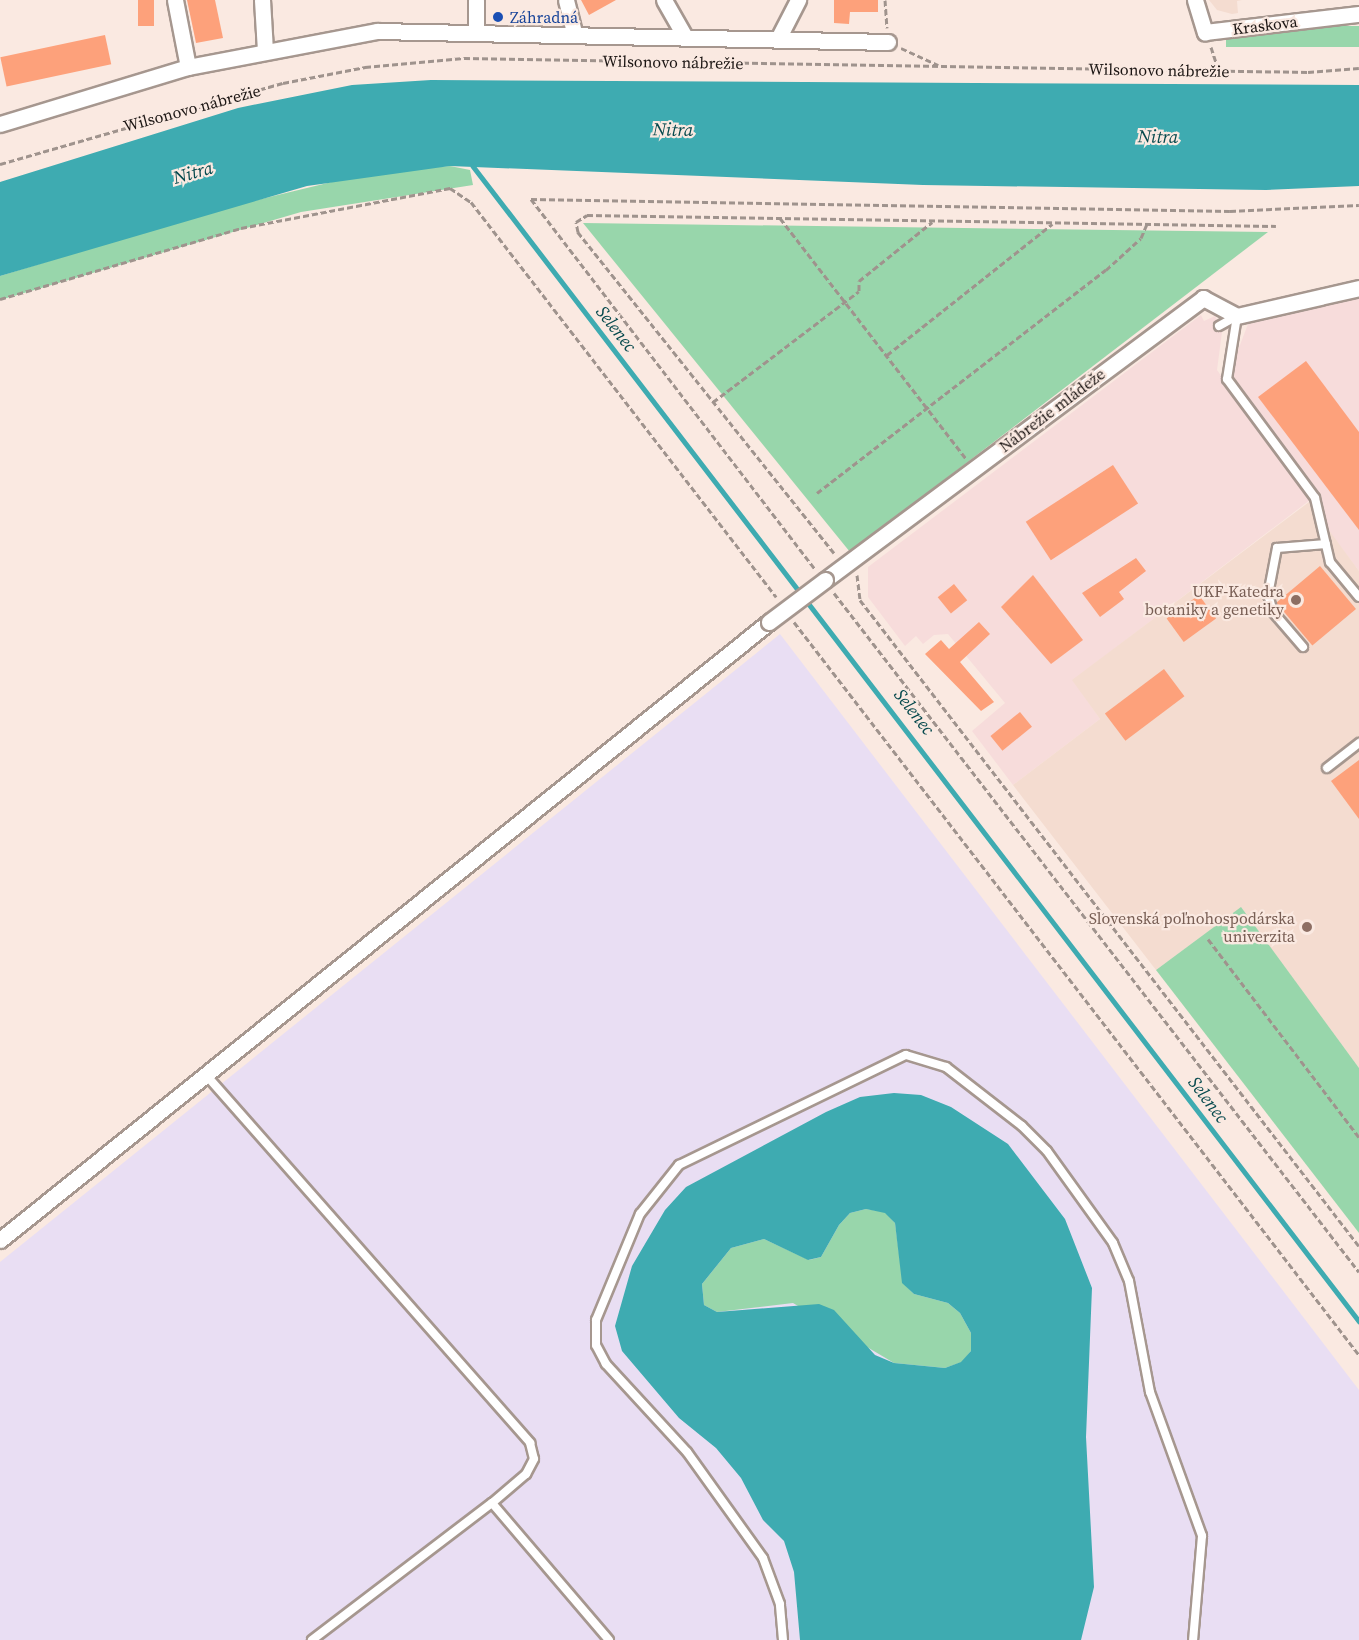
<!DOCTYPE html>
<html>
<head>
<meta charset="utf-8">
<style>
  body { margin:0 }
  #map { position:relative; width:1359px; height:1640px; overflow:hidden; background:#fae9e1; font-family:"Source Serif 4",serif }
  div>[style] { position:absolute }
  [style*='--x'] { left:calc(var(--x)*1px); top:calc(var(--y)*1px); width:calc(var(--w)*1px); rotate:calc(var(--a)*1deg) }
  .commercial>* { inset:0; background:#e9def3 }
  .industrial>* { inset:0; background:#f7dcdb }
  .built>* { inset:0; background:#f4dcd0 }
  .green>* { inset:0; background:#98d6ab; transform-origin:0 0 }
  .water>* { inset:0; background:#3eabb1 }
  .stream>* { height:4.5px; margin:-2.25px; padding:0 2.25px; transform-origin:2.25px; border-radius:2.25px; background:#3eabb1 }
  .building>* { inset:0; background:#fda17b; transform-origin:0 0 }
  .path>* { height:3px; margin-top:-1.5px; transform-origin:0; background:repeating-linear-gradient(90deg,#9f938d 0 6px,transparent 0 9px) }
  .roads { filter:drop-shadow(2px 0 #a6978f) drop-shadow(-2px 0 #a6978f) drop-shadow(0 2px #a6978f) drop-shadow(0 -2px #a6978f) }
  .service>* { height:8px; margin:-4px; padding:0 4px; transform-origin:4px; border-radius:4px; background:#fff }
  .minor>* { height:15px; margin:-7.5px; padding:0 7.5px; transform-origin:7.5px; border-radius:7.5px; background:#fff }
  .bridges { filter:drop-shadow(2px 0 #a6978f) drop-shadow(-2px 0 #a6978f) drop-shadow(0 2px #a6978f) drop-shadow(0 -2px #a6978f) }
  .minor-bridge>* { height:15px; margin:-7.5px; padding:0 7.5px; transform-origin:7.5px; border-radius:7.5px; background:#fff }
  .dots>* { width:16px; height:16px; translate:-50% -50%; box-sizing:border-box; border:3px solid #fae9e1; border-radius:50% }
  span { translate:-50% -50%; white-space:nowrap; text-align:center; line-height:1.15; -webkit-text-stroke:4.5px #fae9e1; paint-order:stroke }
  .transit-label { font-size:16px; color:#164399 }
  .left { translate:0 -50%; text-align:left }
  .street-label { font-size:16px; color:#1b1513 }
  .education-label { font-size:16px; color:#785e54 }
  .right { translate:-100% -50%; text-align:right }
  .water-label { font-size:18px; color:#06494d; font-style:italic }
</style>
</head>
<body>
<div id="map">
  <div class="commercial">
    <i style="clip-path:polygon(780px 634px,1359px 1390px,1359px 1640px,0 1640px,0 1262px)"></i>
  </div>
  <div class="industrial">
    <i style="clip-path:polygon(1359px 297px,1359px 571px,1327px 529px,1317px 496px,1230px 371px,1248px 324px)"></i>
    <i style="clip-path:polygon(1201px 315px,1204px 321px,1215px 316px,1222px 332px,1217px 370px,1310px 500px,1073px 680px,1100px 719px,1013px 785px,972px 731px,1005px 703px,948px 634px,934px 635px,923px 644px,916px 636px,905px 646px,868px 597px,868px 567px)"></i>
  </div>
  <div class="built">
    <i style="clip-path:polygon(1209px 0,1242px 0,1237px 1px,1238px 13px,1232px 14px,1217px 10px)"></i>
    <i style="clip-path:polygon(1317px 496px,1328px 529px,1359px 571px,1359px 1068px,1241px 908px,1156px 970px,1013px 785px,1100px 719px,1072px 680px)"></i>
  </div>
  <div class="green">
    <i style="left:1359px;top:26px;width:21px;height:133px;rotate:90deg"></i>
    <i style="clip-path:polygon(450px 166px,470px 170px,473px 185px,301px 212px,0 300px,0 276px,216px 210px,369px 173px)"></i>
    <i style="clip-path:polygon(583px 223px,1268px 232px,850px 552px)"></i>
    <i style="clip-path:polygon(1241px 907px,1359px 1068px,1359px 1233px,1156px 970px)"></i>
    <i style="clip-path:polygon(866px 1209px,885px 1212px,895px 1223px,903px 1283px,914px 1294px,948px 1303px,960px 1313px,971px 1333px,971px 1351px,962px 1362px,945px 1368px,894px 1363px,793px 1303px,717px 1312px,704px 1305px,702px 1284px,731px 1248px,764px 1239px,809px 1260px,821px 1257px,839px 1225px,850px 1213px)"></i>
  </div>
  <div class="water">
    <i style="clip-path:polygon(431px 80px,1359px 85px,1359px 186px,1266px 190px,923px 185px,450px 166px,307px 186px,0 276px,0 182px,238px 108px,352px 85px)"></i>
    <i style="clip-path:polygon(evenodd,894px 1093px,921px 1095px,951px 1107px,1008px 1144px,1065px 1219px,1092px 1288px,1086px 1437px,1094px 1587px,1081px 1640px,800px 1640px,794px 1572px,784px 1541px,763px 1520px,741px 1478px,716px 1448px,679px 1418px,622px 1351px,615px 1326px,632px 1266px,665px 1210px,686px 1187px,826px 1112px,860px 1097px,894px 1093px,866px 1209px,885px 1213px,895px 1223px,902px 1283px,914px 1294px,948px 1303px,960px 1313px,971px 1333px,971px 1351px,961px 1362px,945px 1368px,894px 1363px,875px 1355px,834px 1310px,819px 1304px,717px 1312px,704px 1305px,702px 1284px,731px 1248px,764px 1239px,808px 1260px,821px 1257px,839px 1225px,850px 1213px,866px 1209px)"></i>
  </div>
  <div class="stream">
    <i style="--x:473;--y:166;--w:1456;--a:52.51"></i>
  </div>
  <div class="building">
    <i style="left:138px;top:0;width:16px;height:26px"></i>
    <i style="clip-path:polygon(187px 0,215px 0,223px 38px,196px 43px)"></i>
    <i style="clip-path:polygon(581px 0,616px 0,589px 15px)"></i>
    <i style="clip-path:polygon(834px 0,878px 0,878px 12px,850px 12px,849px 24px,834px 23px)"></i>
    <i style="left:105px;top:35px;width:30px;height:107px;rotate:78deg"></i>
    <i style="clip-path:polygon(1306px 361px,1359px 432px,1359px 530px,1258px 397px)"></i>
    <i style="left:1113px;top:465px;width:46px;height:104px;rotate:57deg"></i>
    <i style="clip-path:polygon(1136px 558px,1146px 571px,1119px 592px,1124px 599px,1100px 617px,1082px 593px)"></i>
    <i style="left:1320px;top:566px;width:56px;height:57px;rotate:50deg"></i>
    <i style="clip-path:polygon(1033px 575px,1083px 640px,1051px 664px,1001px 607px)"></i>
    <i style="left:954px;top:584px;width:21px;height:21px;rotate:51deg"></i>
    <i style="left:1199px;top:595px;width:29px;height:40px;rotate:54deg"></i>
    <i style="clip-path:polygon(979px 622px,990px 634px,960px 662px,994px 702px,981px 711px,925px 654px,941px 640px,949px 649px)"></i>
    <i style="left:1164px;top:669px;width:34px;height:74px;rotate:53deg"></i>
    <i style="left:1020px;top:712px;width:19px;height:38px;rotate:51deg"></i>
    <i style="clip-path:polygon(1359px 760px,1359px 819px,1331px 781px)"></i>
  </div>
  <div class="path">
    <i style="--x:885;--y:0;--w:28;--a:86"></i>
    <i style="--x:1211;--y:47;--w:25;--a:72"></i>
    <i style="--x:901;--y:48;--w:41;--a:24.7"></i>
    <i style="--x:0;--y:164;--w:294;--a:-16"></i>
    <i style="--x:283;--y:83;--w:84;--a:-11"></i>
    <i style="--x:365;--y:67;--w:99;--a:-5.2"></i>
    <i style="--x:464;--y:58;--w:844;--a:0.95"></i>
    <i style="--x:1308;--y:72;--w:51;--a:-4.5"></i>
    <i style="--x:531;--y:199;--w:466;--a:52.5"></i>
    <i style="--x:531;--y:199;--w:699;--a:0.98"></i>
    <i style="--x:1230;--y:211;--w:129;--a:-2.7"></i>
    <i style="--x:780;--y:218;--w:304;--a:52.3"></i>
    <i style="--x:0;--y:299;--w:251;--a:-16.4"></i>
    <i style="--x:241;--y:228;--w:213;--a:-10.8"></i>
    <i style="--x:450;--y:188;--w:25;--a:34"></i>
    <i style="--x:471;--y:202;--w:499;--a:52.3"></i>
    <i style="--x:887;--y:355;--w:211;--a:-38.4"></i>
    <i style="--x:713;--y:402;--w:183;--a:-37.2"></i>
    <i style="--x:859;--y:291;--w:10;--a:-90"></i>
    <i style="--x:859;--y:281;--w:94;--a:-38.9"></i>
    <i style="--x:817;--y:493;--w:365;--a:-37.7"></i>
    <i style="--x:1106;--y:270;--w:47;--a:-42.4"></i>
    <i style="--x:1141;--y:238;--w:15;--a:-67"></i>
    <i style="--x:834;--y:553;--w:411;--a:-128.6"></i>
    <i style="--x:578;--y:232;--w:10;--a:-101"></i>
    <i style="--x:576;--y:222;--w:13;--a:-32"></i>
    <i style="--x:587;--y:215;--w:689;--a:0.91"></i>
    <i style="--x:857;--y:575;--w:25;--a:83"></i>
    <i style="--x:860;--y:600;--w:816;--a:52.32"></i>
    <i style="--x:834;--y:593;--w:858;--a:52.29"></i>
    <i style="--x:794;--y:622;--w:925;--a:52.37"></i>
    <i style="--x:1208;--y:939;--w:249;--a:52.7"></i>
  </div>
  <div class="roads">
    <div class="service">
      <i style="--x:1219;--y:326;--w:21;--a:-29"></i>
      <i style="--x:1237;--y:316;--w:64;--a:99"></i>
      <i style="--x:1227;--y:379;--w:148;--a:53.5"></i>
      <i style="--x:1315;--y:498;--w:66;--a:76.8"></i>
      <i style="--x:1330;--y:562;--w:45;--a:50.4"></i>
      <i style="--x:1303;--y:647;--w:46;--a:-130.6"></i>
      <i style="--x:1273;--y:612;--w:18;--a:-106"></i>
      <i style="--x:1268;--y:595;--w:48;--a:-79.2"></i>
      <i style="--x:1277;--y:548;--w:49;--a:-4.7"></i>
      <i style="--x:1327;--y:768;--w:41;--a:-38"></i>
      <i style="--x:207;--y:1076;--w:489;--a:48.6"></i>
      <i style="--x:530;--y:1443;--w:16;--a:76"></i>
      <i style="--x:534;--y:1459;--w:17;--a:118"></i>
      <i style="--x:526;--y:1474;--w:45;--a:139.5"></i>
      <i style="--x:312;--y:1640;--w:226;--a:-37.3"></i>
      <i style="--x:492;--y:1503;--w:180;--a:49.5"></i>
      <i style="--x:783;--y:1640;--w:36;--a:-95"></i>
      <i style="--x:780;--y:1604;--w:49;--a:-110.3"></i>
      <i style="--x:763;--y:1558;--w:130;--a:-125.6"></i>
      <i style="--x:687;--y:1452;--w:120;--a:-132.6"></i>
      <i style="--x:606;--y:1364;--w:21;--a:-118"></i>
      <i style="--x:596;--y:1345;--w:25;--a:-90"></i>
      <i style="--x:596;--y:1320;--w:115;--a:-67.5"></i>
      <i style="--x:640;--y:1214;--w:63;--a:-51.5"></i>
      <i style="--x:679;--y:1165;--w:252;--a:-25.9"></i>
      <i style="--x:906;--y:1055;--w:42;--a:16.7"></i>
      <i style="--x:946;--y:1067;--w:96;--a:37.8"></i>
      <i style="--x:1022;--y:1126;--w:35;--a:45"></i>
      <i style="--x:1047;--y:1151;--w:113;--a:54.3"></i>
      <i style="--x:1113;--y:1243;--w:41;--a:67.2"></i>
      <i style="--x:1129;--y:1281;--w:113;--a:79.3"></i>
      <i style="--x:1150;--y:1392;--w:153;--a:70.1"></i>
      <i style="--x:1202;--y:1536;--w:104;--a:94.9"></i>
    </div>
    <div class="minor">
      <i style="--x:175;--y:0;--w:68;--a:79"></i>
      <i style="--x:262;--y:0;--w:50;--a:86.6"></i>
      <i style="--x:476;--y:0;--w:30;--a:90"></i>
      <i style="--x:566;--y:0;--w:34;--a:76"></i>
      <i style="--x:664;--y:0;--w:40;--a:60.3"></i>
      <i style="--x:1195;--y:0;--w:34;--a:73"></i>
      <i style="--x:1205;--y:32;--w:155;--a:-6.7"></i>
      <i style="--x:779;--y:37;--w:42;--a:-62.8"></i>
      <i style="--x:0;--y:124;--w:196;--a:-16.9"></i>
      <i style="--x:188;--y:67;--w:192;--a:-10.8"></i>
      <i style="--x:377;--y:31;--w:511;--a:1.23"></i>
      <i style="--x:825;--y:580;--w:472;--a:-36.7"></i>
      <i style="--x:1203;--y:298;--w:38;--a:28"></i>
      <i style="--x:1237;--y:316;--w:125;--a:-12.9"></i>
      <i style="--x:0;--y:1240;--w:987;--a:-38.79"></i>
    </div>
  </div>
  <div class="bridges">
    <div class="minor-bridge">
      <i style="--x:769;--y:622;--w:70;--a:-36.9"></i>
    </div>
  </div>
  <div class="dots">
    <i style="left:498px;top:17px;background:#1a4fb4"></i>
    <i style="left:1296px;top:600px;background:#8d6e63"></i>
    <i style="left:1307px;top:927px;background:#8d6e63"></i>
  </div>
  <div class="transit-label">
    <span class="left" style="left:510px;top:17px">Záhradná</span>
  </div>
  <div class="street-label">
    <span style="left:1265px;top:25px;rotate:-7deg">Kraskova</span>
    <span style="left:673px;top:62px;rotate:1deg">Wilsonovo nábrežie</span>
    <span style="left:1159px;top:70px;rotate:1deg">Wilsonovo nábrežie</span>
    <span style="left:192px;top:108px;rotate:-15deg">Wilsonovo nábrežie</span>
    <span style="left:1052px;top:410px;rotate:-37deg">Nábrežie mládeže</span>
  </div>
  <div class="education-label">
    <span class="right" style="left:1284px;top:600px">UKF-Katedra<br>botaniky a genetiky</span>
    <span class="right" style="left:1295px;top:927px">Slovenská poľnohospodárska<br>univerzita</span>
  </div>
  <div class="water-label">
    <span style="left:673px;top:130px;rotate:1deg">Nitra</span>
    <span style="left:1158px;top:137px;rotate:1deg">Nitra</span>
    <span style="left:193px;top:173px;rotate:-16deg">Nitra</span>
    <span style="left:616px;top:329px;rotate:52deg">Selenec</span>
    <span style="left:914px;top:712px;rotate:52deg">Selenec</span>
    <span style="left:1208px;top:1100px;rotate:53deg">Selenec</span>
  </div>
</div>
</body>
</html>
